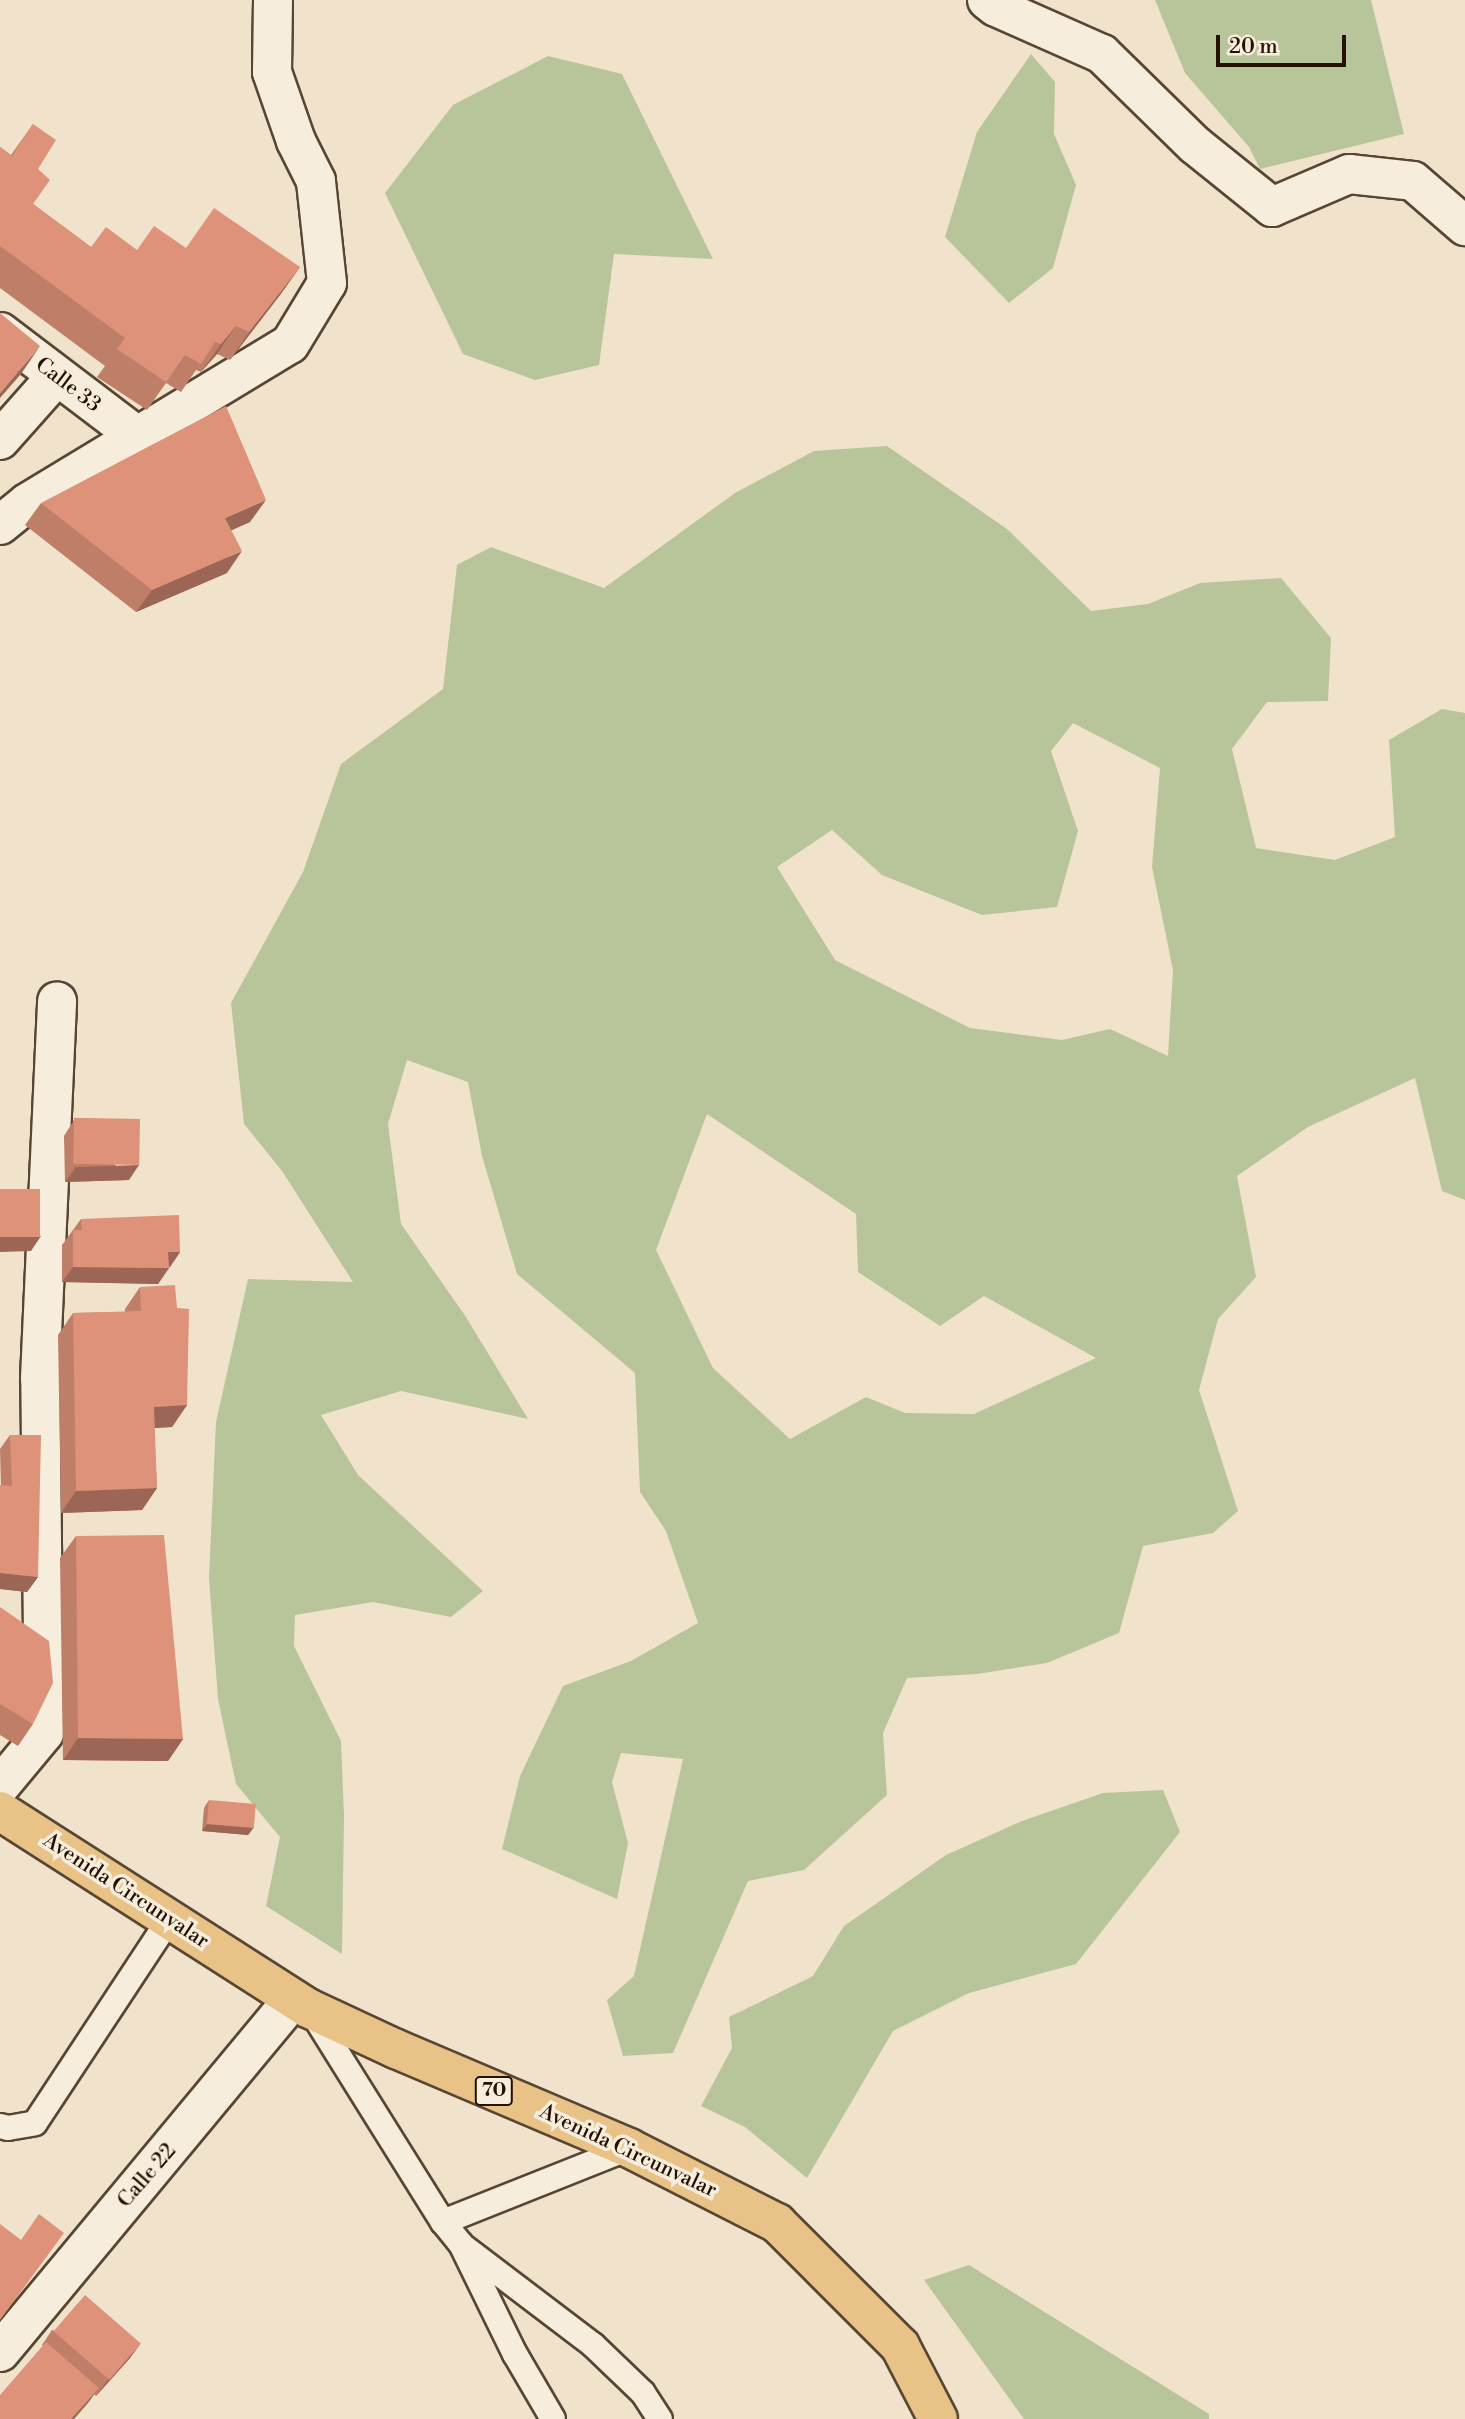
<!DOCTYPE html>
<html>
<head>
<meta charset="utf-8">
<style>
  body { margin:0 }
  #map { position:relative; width:1465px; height:2419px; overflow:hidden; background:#f1e3cb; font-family:"Libre Bodoni",serif }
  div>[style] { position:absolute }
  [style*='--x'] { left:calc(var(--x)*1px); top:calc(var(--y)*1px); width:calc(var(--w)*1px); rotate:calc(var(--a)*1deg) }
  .green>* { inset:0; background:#b8c499 }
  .roads { filter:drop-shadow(2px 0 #574633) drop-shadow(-2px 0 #574633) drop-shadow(0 2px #574633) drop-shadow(0 -2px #574633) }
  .lane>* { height:24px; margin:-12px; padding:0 12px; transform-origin:12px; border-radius:12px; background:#f6eddd }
  .street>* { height:38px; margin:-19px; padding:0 19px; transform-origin:19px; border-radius:19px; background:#f6eddd }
  .primary>* { height:38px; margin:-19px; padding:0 19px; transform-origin:19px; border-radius:19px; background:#e8c286 }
  .wall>* { inset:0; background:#bf7e68 }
  .shaded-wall>* { inset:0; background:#9b6655 }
  .building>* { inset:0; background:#de9279; transform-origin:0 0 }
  span { translate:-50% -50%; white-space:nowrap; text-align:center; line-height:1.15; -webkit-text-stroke:7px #f6eddd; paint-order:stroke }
  .shield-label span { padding:2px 5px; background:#f6eddd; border:2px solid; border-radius:5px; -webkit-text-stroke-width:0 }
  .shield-label { font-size:19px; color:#241100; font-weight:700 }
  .street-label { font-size:21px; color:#241100 }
  .scale { position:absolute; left:1216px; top:35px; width:130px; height:32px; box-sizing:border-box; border:4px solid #241100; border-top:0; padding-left:9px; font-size:21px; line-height:24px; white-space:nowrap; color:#241100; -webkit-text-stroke:5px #f6eddd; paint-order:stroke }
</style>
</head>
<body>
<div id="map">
  <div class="green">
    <i style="clip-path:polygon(1155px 0,1371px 0,1404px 134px,1260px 169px,1249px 147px,1185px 73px)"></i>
    <i style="clip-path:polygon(1031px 54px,1055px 82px,1054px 134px,1076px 185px,1053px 268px,1009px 303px,945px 237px,977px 132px)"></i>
    <i style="clip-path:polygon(548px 56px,622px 74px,713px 259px,614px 254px,599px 365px,535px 380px,463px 354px,385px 193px,453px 105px)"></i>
    <i style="clip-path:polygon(evenodd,887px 446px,1007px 529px,1091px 611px,1148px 604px,1200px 583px,1281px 578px,1331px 638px,1328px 701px,1267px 702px,1232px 749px,1256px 848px,1335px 860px,1395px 837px,1389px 740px,1442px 709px,1465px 713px,1465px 1200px,1442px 1191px,1415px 1078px,1308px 1127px,1237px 1176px,1256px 1277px,1218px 1319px,1199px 1390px,1238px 1511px,1213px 1533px,1143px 1546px,1119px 1633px,1047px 1663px,977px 1674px,907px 1678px,883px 1733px,887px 1795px,804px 1870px,748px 1881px,673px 2053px,623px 2056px,607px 2000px,634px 1976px,683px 1759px,621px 1753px,612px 1782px,628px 1843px,617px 1899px,502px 1849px,520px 1776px,563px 1686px,631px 1661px,698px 1623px,666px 1531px,640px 1492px,635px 1373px,517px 1274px,482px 1156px,468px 1082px,407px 1060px,388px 1124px,401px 1224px,466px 1317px,528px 1419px,401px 1391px,321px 1415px,358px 1475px,483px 1591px,451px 1617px,373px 1602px,295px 1615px,294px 1646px,341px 1741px,344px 1816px,342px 1954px,266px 1906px,280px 1837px,236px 1784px,218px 1699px,209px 1578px,216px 1422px,248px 1279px,353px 1282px,282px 1171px,244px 1124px,231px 1003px,303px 872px,341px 764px,443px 689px,457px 565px,491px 547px,604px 588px,735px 493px,814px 451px,887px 446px,1073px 723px,1160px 768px,1152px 867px,1173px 970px,1168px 1056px,1110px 1029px,1062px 1040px,970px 1028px,835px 960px,777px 867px,832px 830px,882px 875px,982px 915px,1057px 907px,1078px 831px,1051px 751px,1073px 723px,887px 446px,707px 1114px,856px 1214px,858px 1272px,940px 1326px,984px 1296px,1096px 1358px,974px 1414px,905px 1413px,866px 1397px,790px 1439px,713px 1368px,656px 1250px,707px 1114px)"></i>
    <i style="clip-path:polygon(1163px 1790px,1180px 1832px,1076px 1964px,969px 1993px,893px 2031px,807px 2178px,745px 2127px,701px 2106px,732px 2048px,729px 2017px,813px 1976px,844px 1926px,946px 1855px,1022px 1821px,1103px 1793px)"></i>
    <i style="clip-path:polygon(969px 2265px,1209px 2414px,1209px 2419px,1024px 2419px,924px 2280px)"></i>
  </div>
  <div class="roads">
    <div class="lane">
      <i style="--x:311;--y:2011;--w:249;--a:58"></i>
      <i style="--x:443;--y:2222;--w:28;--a:51"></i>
      <i style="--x:461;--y:2244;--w:123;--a:63.9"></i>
      <i style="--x:515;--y:2354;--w:75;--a:59.7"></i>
      <i style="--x:0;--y:2126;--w:8;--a:14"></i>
      <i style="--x:8;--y:2128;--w:27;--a:-10"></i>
      <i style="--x:35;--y:2123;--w:243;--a:-56.6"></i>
      <i style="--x:443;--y:2222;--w:200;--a:-21.7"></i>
      <i style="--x:464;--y:2247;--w:162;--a:37.2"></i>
      <i style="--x:593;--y:2345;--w:69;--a:43.8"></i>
      <i style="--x:643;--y:2393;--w:31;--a:57"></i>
    </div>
    <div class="street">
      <i style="--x:987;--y:0;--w:11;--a:38"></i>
      <i style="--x:996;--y:7;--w:116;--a:23.9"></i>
      <i style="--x:1102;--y:54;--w:130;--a:44.4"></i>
      <i style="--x:1195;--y:145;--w:99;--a:38.8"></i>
      <i style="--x:1272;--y:207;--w:84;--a:-23.2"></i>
      <i style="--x:1349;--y:174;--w:64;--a:6.2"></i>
      <i style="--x:1413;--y:181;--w:69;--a:40.9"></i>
      <i style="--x:0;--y:332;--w:172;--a:37.2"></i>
      <i style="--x:0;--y:440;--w:84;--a:-48.4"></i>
      <i style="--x:0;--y:525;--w:35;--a:-39"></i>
      <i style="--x:27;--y:503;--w:307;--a:-31.2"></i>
      <i style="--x:290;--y:344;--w:71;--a:-58.8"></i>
      <i style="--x:327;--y:283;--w:103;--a:-96.2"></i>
      <i style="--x:316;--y:181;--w:45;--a:-116.6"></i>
      <i style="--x:296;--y:141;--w:73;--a:-109.2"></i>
      <i style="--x:272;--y:72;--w:72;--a:-89.2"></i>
      <i style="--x:0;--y:1786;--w:69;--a:-50.3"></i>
      <i style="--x:44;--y:1733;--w:355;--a:-90.6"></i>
      <i style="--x:40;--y:1378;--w:377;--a:-87.4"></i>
      <i style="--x:0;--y:2352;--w:459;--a:-50.3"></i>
    </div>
    <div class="primary">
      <i style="--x:0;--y:1811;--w:366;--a:32.6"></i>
      <i style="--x:308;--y:2008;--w:97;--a:25"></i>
      <i style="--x:396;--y:2049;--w:253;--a:23"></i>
      <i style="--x:629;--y:2148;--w:166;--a:26.9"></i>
      <i style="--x:777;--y:2223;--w:174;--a:45"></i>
      <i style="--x:900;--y:2346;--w:82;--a:62.5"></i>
    </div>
  </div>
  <div class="wall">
    <i style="clip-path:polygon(33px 124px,38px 169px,33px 204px,91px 247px,137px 250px,186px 248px,300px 267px,280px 295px,230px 360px,217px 354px,201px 372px,196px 370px,181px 392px,166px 383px,147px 410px,97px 377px,105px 366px,0 288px,0 147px,11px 155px)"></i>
    <i style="clip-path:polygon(41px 503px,250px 522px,231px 530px,227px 573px,136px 612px,25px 525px)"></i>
    <i style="clip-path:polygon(74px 1120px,129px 1180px,65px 1182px,64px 1136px)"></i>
    <i style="clip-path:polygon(81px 1219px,180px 1252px,158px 1284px,62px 1282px,62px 1245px)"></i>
    <i style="clip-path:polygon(140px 1287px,187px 1405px,172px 1427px,154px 1428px,157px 1488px,142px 1510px,61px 1513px,58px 1335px,73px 1313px,125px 1312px,125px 1309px)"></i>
    <i style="clip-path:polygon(10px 1435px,38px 1577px,27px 1592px,0 1589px,0 1485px,1px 1485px,0 1449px)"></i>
    <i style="clip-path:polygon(76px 1536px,183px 1739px,168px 1761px,63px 1760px,60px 1558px)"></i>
    <i style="clip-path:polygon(0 1607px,33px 1724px,18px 1746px,0 1735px)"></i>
    <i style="clip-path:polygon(209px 1800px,254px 1827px,248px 1835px,202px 1831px,204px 1808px)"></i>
    <i style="clip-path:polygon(52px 2330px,130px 2358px,96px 2396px,94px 2394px,74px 2419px,0 2419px,43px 2346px,42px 2345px)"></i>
  </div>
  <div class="shaded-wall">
    <i style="clip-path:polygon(300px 267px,280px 295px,230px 360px,249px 332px)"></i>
    <i style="clip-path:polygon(236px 326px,217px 354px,201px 372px,221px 344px)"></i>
    <i style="clip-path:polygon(40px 346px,21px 374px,0 398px,0 393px)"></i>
    <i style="clip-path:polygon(266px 500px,250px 522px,210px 540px,225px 518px)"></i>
    <i style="clip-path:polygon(242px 551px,227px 573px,136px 612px,152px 590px)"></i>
    <i style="clip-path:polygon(139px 1165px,129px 1180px,65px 1182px,76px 1167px)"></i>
    <i style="clip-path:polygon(41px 1236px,31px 1251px,0 1252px,0 1237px)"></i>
    <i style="clip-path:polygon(168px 1252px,180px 1252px,170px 1267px,158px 1267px)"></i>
    <i style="clip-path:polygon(73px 1267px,169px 1268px,158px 1284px,62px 1282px)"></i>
    <i style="clip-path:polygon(187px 1405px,172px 1427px,138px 1429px,154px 1407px)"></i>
    <i style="clip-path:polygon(157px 1488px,142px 1510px,61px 1513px,76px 1491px)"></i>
    <i style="clip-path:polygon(0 1573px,38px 1577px,27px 1592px,0 1589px)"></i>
    <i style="clip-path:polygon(78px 1738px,183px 1739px,168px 1761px,63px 1760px)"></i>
    <i style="clip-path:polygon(207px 1824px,254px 1827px,248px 1835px,202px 1831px)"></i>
    <i style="clip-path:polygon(141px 2343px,130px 2358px,96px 2396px,107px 2381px)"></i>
    <i style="clip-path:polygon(99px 2388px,88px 2403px,74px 2419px,71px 2419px)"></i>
  </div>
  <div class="building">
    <i style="clip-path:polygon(33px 124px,56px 140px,38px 169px,50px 180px,33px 204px,91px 247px,106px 227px,137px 250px,154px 226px,186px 248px,214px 208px,300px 267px,249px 332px,236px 326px,221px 344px,215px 342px,201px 364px,185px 355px,166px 382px,117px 349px,125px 338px,0 246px,0 147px,12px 156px)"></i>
    <i style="clip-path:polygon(0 313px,40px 346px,0 393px)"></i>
    <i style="clip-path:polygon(226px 406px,266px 500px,225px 518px,242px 551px,152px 590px,41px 503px)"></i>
    <i style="left:140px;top:1119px;width:46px;height:66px;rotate:91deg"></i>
    <i style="left:0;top:1189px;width:40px;height:48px"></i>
    <i style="clip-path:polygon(179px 1215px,180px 1252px,168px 1252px,169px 1268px,73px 1267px,73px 1230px,82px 1230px,81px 1219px)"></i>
    <i style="clip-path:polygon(175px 1285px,177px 1308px,189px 1309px,187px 1405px,154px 1407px,157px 1488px,76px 1491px,73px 1313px,141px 1311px,140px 1287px)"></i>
    <i style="clip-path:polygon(10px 1435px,41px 1435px,38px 1577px,0 1573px,0 1485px,12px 1486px)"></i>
    <i style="clip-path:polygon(164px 1535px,183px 1739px,78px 1738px,76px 1536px)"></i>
    <i style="clip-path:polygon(0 1607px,49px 1641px,53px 1683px,33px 1724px,0 1704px)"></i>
    <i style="left:209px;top:1800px;width:47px;height:24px;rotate:5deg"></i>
    <i style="clip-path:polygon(39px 2214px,64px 2233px,0 2320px,0 2224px,21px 2240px)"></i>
    <i style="left:85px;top:2295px;width:74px;height:48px;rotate:41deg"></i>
    <i style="clip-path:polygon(46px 2342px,99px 2388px,71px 2419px,0 2419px,0 2395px)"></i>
  </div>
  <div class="shield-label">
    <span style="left:494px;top:2091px">70</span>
  </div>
  <div class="street-label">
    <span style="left:68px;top:385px;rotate:37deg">Calle 33</span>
    <span style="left:126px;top:1891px;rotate:33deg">Avenida Circunvalar</span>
    <span style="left:628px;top:2151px;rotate:25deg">Avenida Circunvalar</span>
    <span style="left:147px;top:2176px;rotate:-49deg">Calle 22</span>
  </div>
  <div class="scale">20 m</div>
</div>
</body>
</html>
